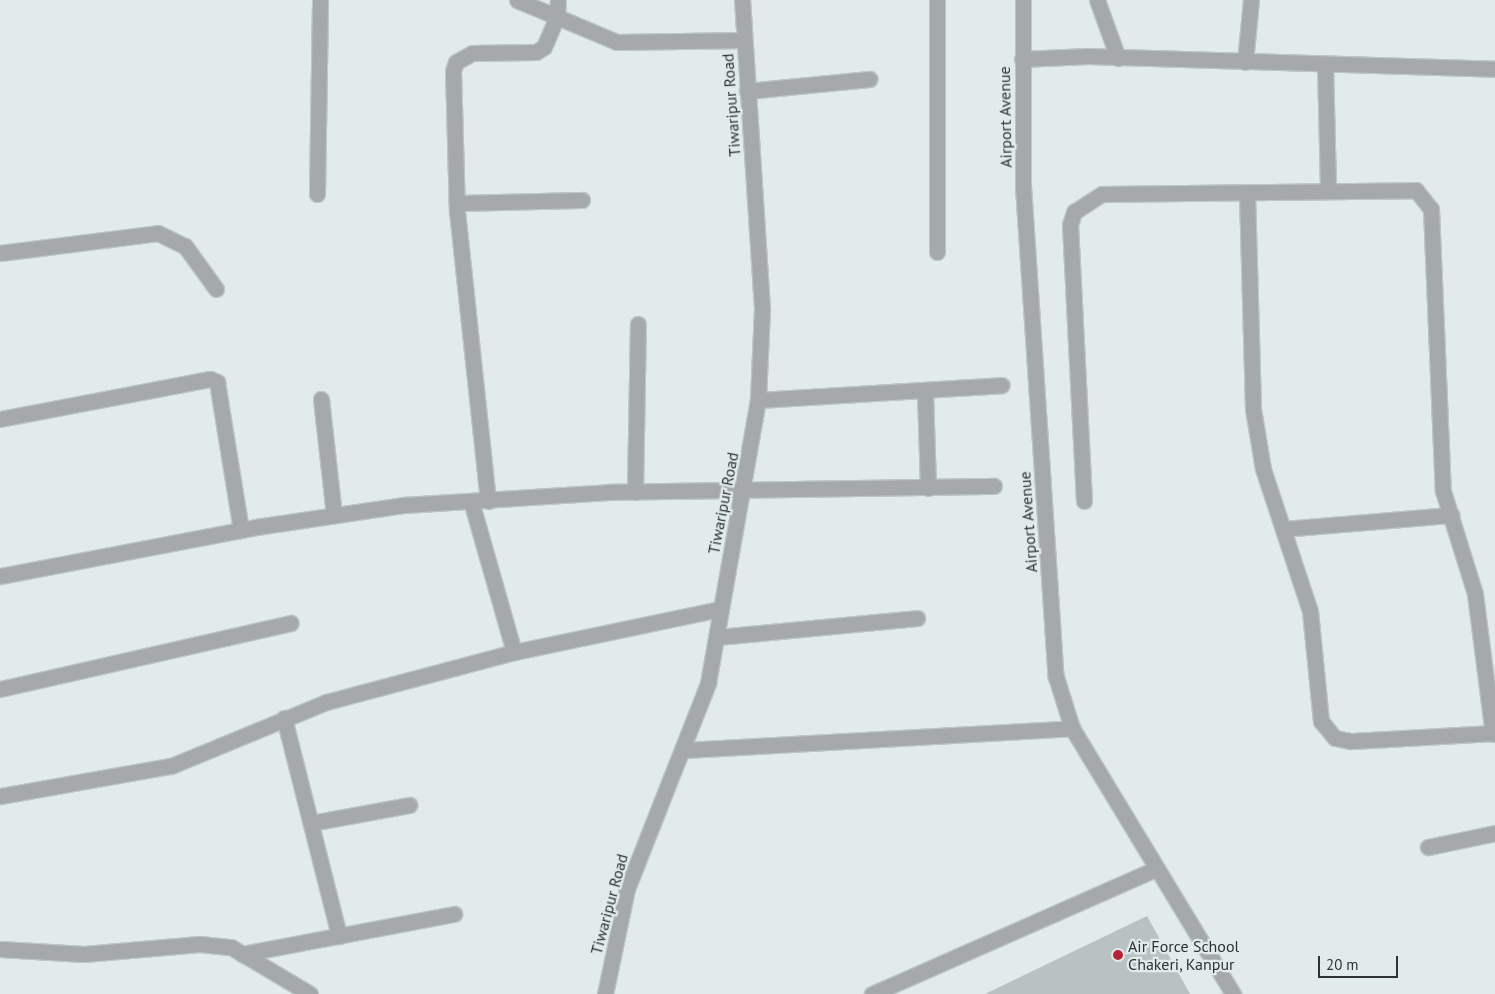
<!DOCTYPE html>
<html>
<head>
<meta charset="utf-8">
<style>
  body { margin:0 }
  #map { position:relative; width:1495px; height:994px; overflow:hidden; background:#e1ebeb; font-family:"PT Sans",sans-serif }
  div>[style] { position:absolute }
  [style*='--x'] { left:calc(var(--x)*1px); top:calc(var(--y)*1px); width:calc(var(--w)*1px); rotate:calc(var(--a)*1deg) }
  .building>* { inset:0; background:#b9c2c2 }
  .roads { filter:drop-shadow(1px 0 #bdc6c6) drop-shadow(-1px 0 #bdc6c6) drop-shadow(0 1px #bdc6c6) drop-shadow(0 -1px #bdc6c6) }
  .minor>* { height:15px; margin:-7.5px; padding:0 7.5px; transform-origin:7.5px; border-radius:7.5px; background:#a5a9a9 }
  .dots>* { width:14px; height:14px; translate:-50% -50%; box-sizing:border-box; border:2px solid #e1ebeb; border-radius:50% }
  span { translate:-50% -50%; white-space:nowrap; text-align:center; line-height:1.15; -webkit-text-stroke:4.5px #e1ebeb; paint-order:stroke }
  .street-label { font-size:16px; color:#2e3232 }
  .poi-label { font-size:16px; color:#2e3232 }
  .left { translate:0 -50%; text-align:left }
  .scale { position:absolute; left:1318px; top:956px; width:80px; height:22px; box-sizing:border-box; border:2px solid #2e3232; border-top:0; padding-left:6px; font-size:15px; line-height:18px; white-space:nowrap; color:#2e3232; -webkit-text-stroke:4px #e1ebeb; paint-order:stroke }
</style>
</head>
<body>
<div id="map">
  <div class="building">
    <i style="clip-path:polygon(1147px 916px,1190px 994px,985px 994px)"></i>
  </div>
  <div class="roads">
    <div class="minor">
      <i style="--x:517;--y:0;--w:108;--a:22.8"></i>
      <i style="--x:617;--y:42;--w:127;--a:-0.9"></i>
      <i style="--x:1023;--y:0;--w:186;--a:90"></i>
      <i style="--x:1023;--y:186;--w:492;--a:86.2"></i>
      <i style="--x:1056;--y:677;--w:53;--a:72.6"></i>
      <i style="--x:1072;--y:728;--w:311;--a:58.8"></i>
      <i style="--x:1097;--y:0;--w:62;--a:70.1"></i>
      <i style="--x:1022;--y:59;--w:66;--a:-2.6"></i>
      <i style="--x:1088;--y:56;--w:407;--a:1.8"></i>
      <i style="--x:1245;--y:62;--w:62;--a:-84.5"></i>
      <i style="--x:1325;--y:64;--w:127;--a:88.6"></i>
      <i style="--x:747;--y:91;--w:123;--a:-5.6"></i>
      <i style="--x:1247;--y:193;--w:216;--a:88.4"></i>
      <i style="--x:1253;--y:409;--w:61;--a:80.5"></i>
      <i style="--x:1263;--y:469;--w:150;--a:71.7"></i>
      <i style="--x:1310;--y:611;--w:111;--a:84.3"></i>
      <i style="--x:1321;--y:721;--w:22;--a:51"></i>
      <i style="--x:1335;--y:738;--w:16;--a:11"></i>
      <i style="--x:1351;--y:741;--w:144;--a:-3.2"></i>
      <i style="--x:317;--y:194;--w:194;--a:-89.1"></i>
      <i style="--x:457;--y:203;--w:125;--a:-1.4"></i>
      <i style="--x:937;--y:252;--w:252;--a:-90"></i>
      <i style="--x:0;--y:253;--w:159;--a:-7.2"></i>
      <i style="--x:158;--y:233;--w:30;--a:26"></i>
      <i style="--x:185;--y:246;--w:53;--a:54.2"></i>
      <i style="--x:925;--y:392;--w:96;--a:88.2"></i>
      <i style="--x:321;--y:399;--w:117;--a:83.6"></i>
      <i style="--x:758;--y:400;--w:244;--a:-3.5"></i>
      <i style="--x:0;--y:419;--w:214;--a:-10.8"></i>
      <i style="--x:210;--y:379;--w:8;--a:23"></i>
      <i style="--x:217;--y:382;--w:150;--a:80.8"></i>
      <i style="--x:635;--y:492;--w:168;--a:-89"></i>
      <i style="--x:471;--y:501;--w:157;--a:74.1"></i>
      <i style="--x:488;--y:501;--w:290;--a:-96.1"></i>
      <i style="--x:457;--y:213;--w:142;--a:-91.6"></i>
      <i style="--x:453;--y:71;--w:9;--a:-72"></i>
      <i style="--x:456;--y:62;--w:18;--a:-29"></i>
      <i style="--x:472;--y:53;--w:64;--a:-0.9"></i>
      <i style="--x:536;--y:52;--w:9;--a:-32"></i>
      <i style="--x:544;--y:47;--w:33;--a:-67"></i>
      <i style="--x:557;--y:17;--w:17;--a:-87"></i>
      <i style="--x:1084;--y:501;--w:276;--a:-92.9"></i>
      <i style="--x:1070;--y:225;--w:14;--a:-73"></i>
      <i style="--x:1074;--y:212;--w:33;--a:-33"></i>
      <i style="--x:1102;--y:194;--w:314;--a:-0.7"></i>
      <i style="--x:1416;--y:190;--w:24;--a:52"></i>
      <i style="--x:1431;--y:209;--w:282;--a:87.6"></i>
      <i style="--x:1443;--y:491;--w:108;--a:72.7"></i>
      <i style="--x:1475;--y:594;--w:141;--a:82.7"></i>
      <i style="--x:1283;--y:529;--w:169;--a:-4.8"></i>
      <i style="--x:0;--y:576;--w:261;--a:-10.8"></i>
      <i style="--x:256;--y:527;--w:150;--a:-8.5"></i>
      <i style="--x:404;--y:505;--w:205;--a:-3.6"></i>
      <i style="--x:609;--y:492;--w:385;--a:-0.9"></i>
      <i style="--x:717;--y:637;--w:201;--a:-5.4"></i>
      <i style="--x:0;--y:689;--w:298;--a:-12.8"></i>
      <i style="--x:284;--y:718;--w:225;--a:75.8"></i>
      <i style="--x:684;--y:750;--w:389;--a:-3.2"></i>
      <i style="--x:0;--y:796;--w:174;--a:-10"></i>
      <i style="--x:171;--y:766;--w:168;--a:-22.4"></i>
      <i style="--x:326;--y:702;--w:195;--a:-14.9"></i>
      <i style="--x:514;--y:652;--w:210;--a:-11.8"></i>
      <i style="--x:311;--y:823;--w:100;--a:-10.4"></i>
      <i style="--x:1428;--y:847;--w:68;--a:-11.8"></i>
      <i style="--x:0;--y:949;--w:84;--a:3.4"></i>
      <i style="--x:84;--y:954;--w:116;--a:-4.9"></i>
      <i style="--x:200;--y:944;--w:31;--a:6"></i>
      <i style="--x:231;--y:947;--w:92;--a:30.7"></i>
      <i style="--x:242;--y:954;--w:216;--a:-10.7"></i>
      <i style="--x:605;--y:994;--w:107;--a:-78.2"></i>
      <i style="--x:627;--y:889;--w:221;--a:-68.5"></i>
      <i style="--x:708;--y:683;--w:287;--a:-80"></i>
      <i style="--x:758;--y:400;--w:92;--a:-87.5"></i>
      <i style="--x:762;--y:308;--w:309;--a:-93.7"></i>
      <i style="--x:872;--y:994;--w:310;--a:-23.8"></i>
    </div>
  </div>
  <div class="dots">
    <i style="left:1118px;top:955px;background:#b52335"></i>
  </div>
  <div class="street-label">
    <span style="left:731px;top:105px;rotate:-94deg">Tiwaripur Road</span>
    <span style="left:1005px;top:117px;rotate:-91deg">Airport Avenue</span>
    <span style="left:723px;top:503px;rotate:-79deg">Tiwaripur Road</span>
    <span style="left:1028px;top:522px;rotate:-94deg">Airport Avenue</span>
    <span style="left:609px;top:904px;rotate:-75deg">Tiwaripur Road</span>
  </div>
  <div class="poi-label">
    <span class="left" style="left:1128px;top:955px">Air Force School<br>Chakeri, Kanpur</span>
  </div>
  <div class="scale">20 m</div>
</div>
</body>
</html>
